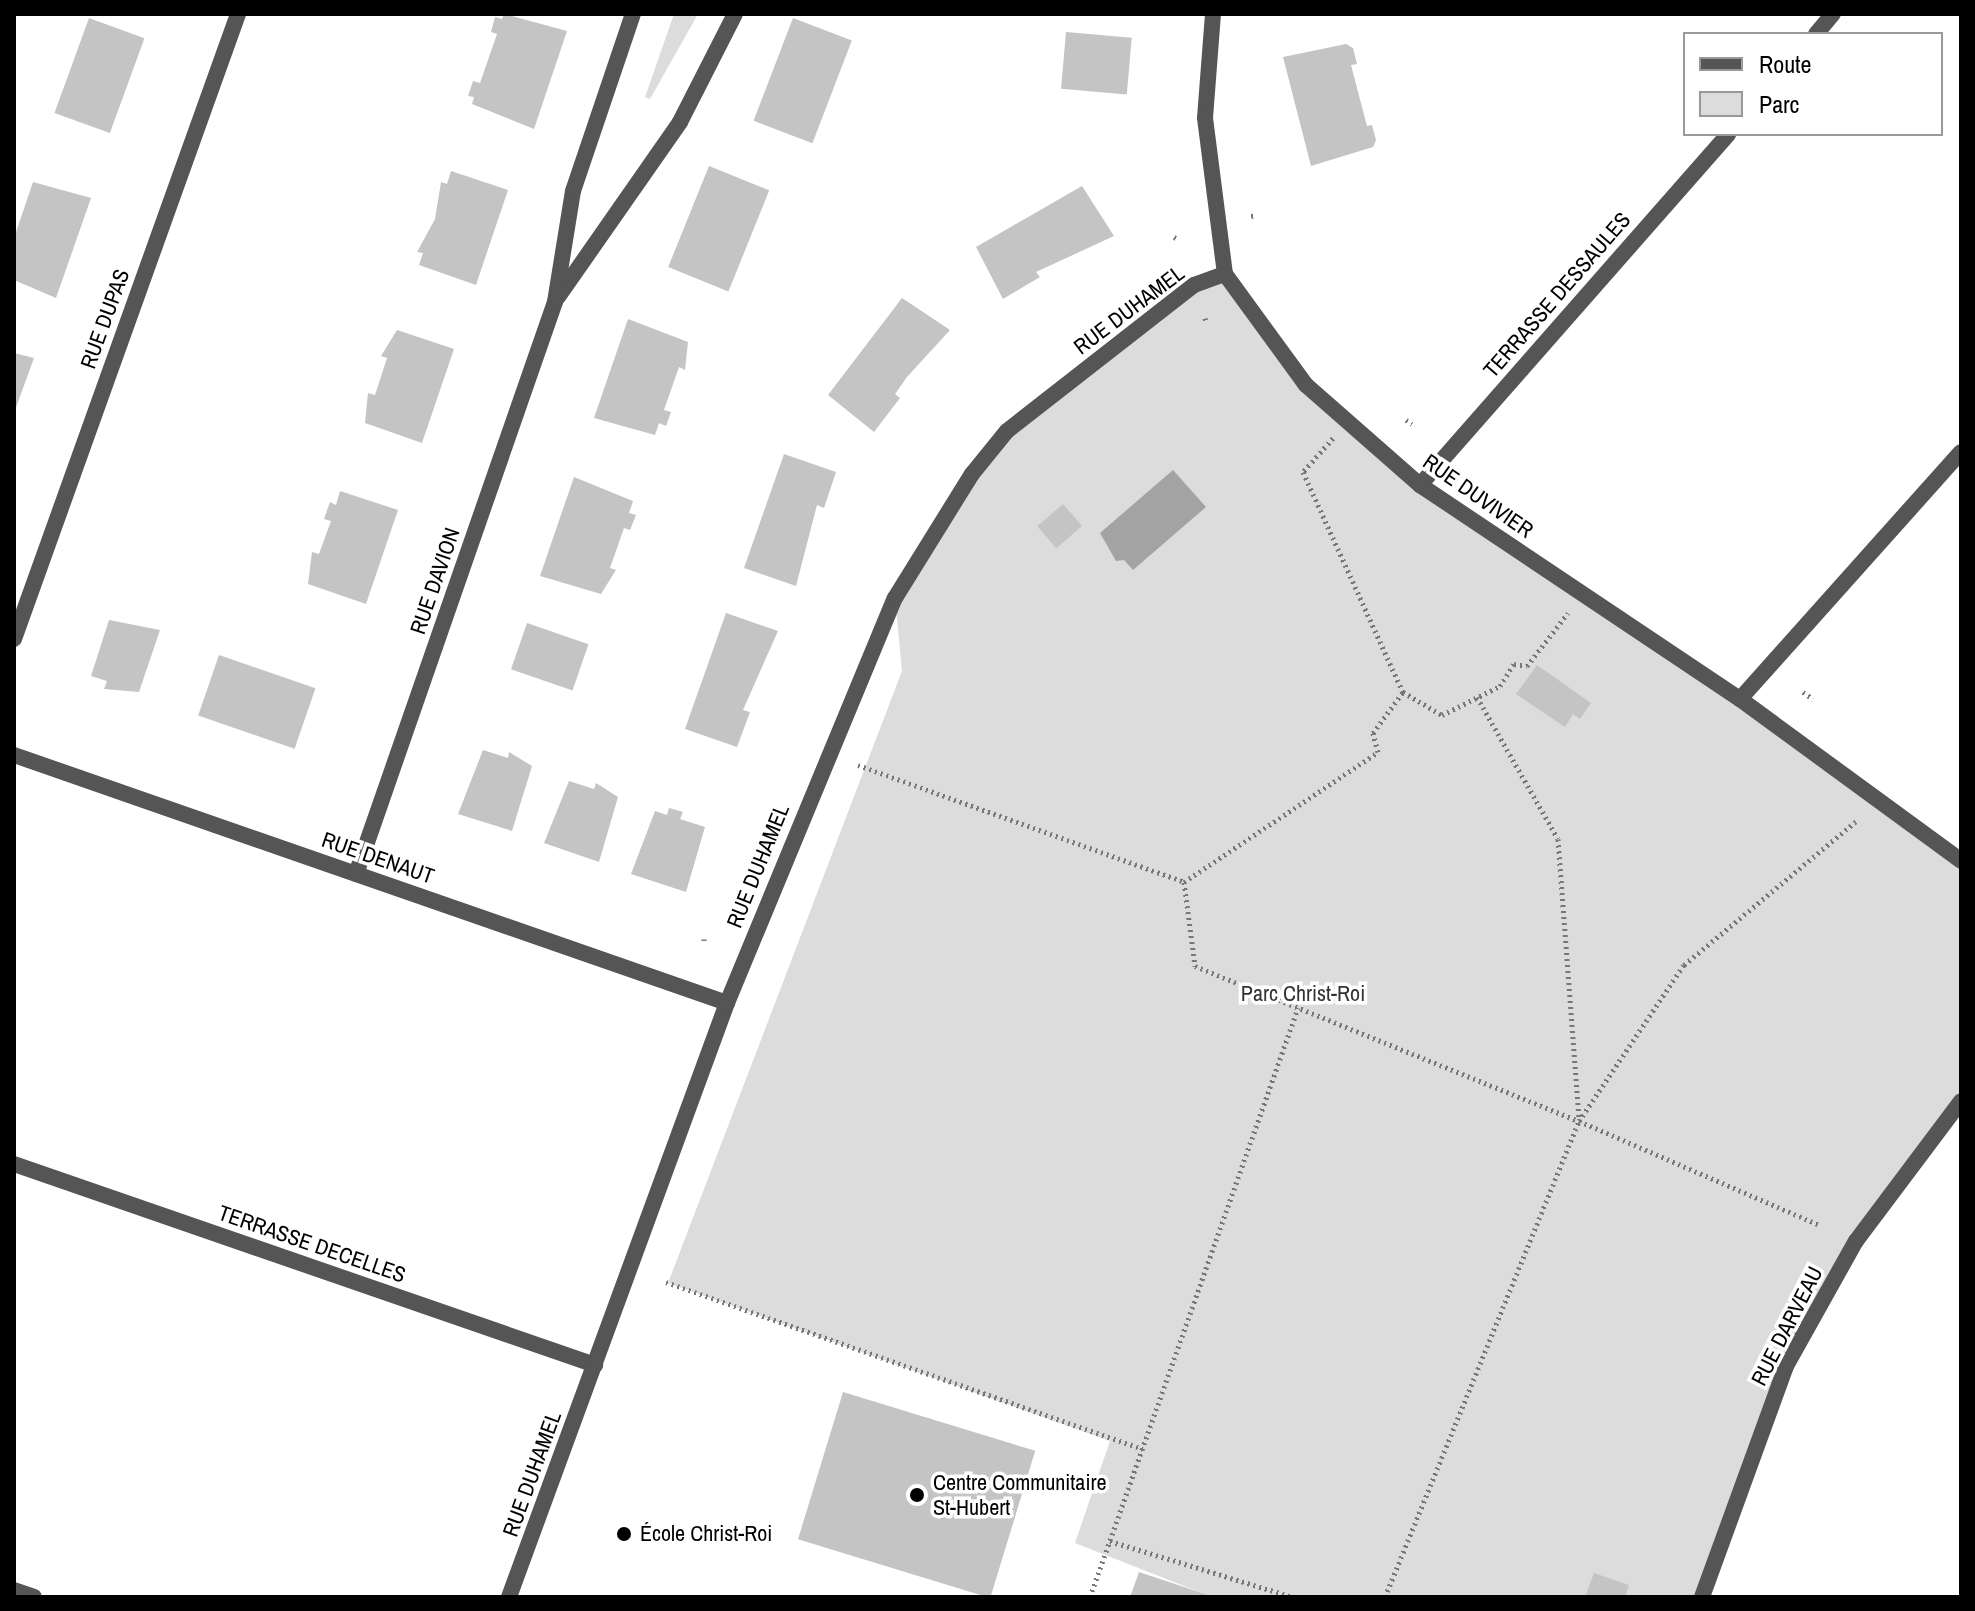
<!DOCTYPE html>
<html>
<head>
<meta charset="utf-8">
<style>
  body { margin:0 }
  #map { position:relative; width:1975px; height:1611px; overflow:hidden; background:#fff; font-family:"Archivo Narrow",sans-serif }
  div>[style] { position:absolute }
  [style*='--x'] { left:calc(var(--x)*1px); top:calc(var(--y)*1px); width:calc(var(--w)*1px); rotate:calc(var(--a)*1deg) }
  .green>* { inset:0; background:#dcdcdc }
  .water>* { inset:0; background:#a3a3a3 }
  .building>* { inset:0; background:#c4c4c4; transform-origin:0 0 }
  .path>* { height:5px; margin-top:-2.5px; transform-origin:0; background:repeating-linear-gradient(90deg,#777 0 2px,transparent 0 6px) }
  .street>* { height:16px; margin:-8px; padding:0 8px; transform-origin:8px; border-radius:8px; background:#555 }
  .dots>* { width:22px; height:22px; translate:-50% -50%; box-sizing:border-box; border:4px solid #fff; border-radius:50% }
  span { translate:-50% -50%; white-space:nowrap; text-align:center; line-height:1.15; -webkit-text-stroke:7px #fff; paint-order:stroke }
  .street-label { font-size:22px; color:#000 }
  .park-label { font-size:22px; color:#333 }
  .poi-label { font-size:22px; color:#000 }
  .left { translate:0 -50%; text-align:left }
  .frame { position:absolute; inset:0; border:16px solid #000; pointer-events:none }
  .legend { position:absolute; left:1683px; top:32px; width:260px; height:104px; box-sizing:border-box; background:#fff; border:2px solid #999; margin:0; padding:10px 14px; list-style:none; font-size:24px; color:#000 }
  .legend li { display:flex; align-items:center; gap:16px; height:40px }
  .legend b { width:40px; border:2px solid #999 }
</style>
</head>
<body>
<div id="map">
  <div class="green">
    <i style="clip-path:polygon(674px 14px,698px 14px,650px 99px,645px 97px)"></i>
    <i style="clip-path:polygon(1225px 274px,1306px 385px,1420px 485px,1961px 861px,1961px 1101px,1856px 1241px,1786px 1366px,1702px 1597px,1212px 1597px,1075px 1543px,1110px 1441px,668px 1283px,902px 671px,895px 598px,1007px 431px,1194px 285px)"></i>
  </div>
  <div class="water">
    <i style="clip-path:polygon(1173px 470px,1206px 507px,1133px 570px,1124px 560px,1116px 561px,1100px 533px)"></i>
  </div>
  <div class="building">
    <i style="clip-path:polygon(504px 14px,567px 31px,534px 129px,472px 104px,474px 97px,468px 96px,473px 81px,480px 83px,497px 34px,491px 32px,495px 17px,502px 19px)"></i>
    <i style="left:89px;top:18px;width:59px;height:101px;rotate:20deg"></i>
    <i style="left:793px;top:18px;width:63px;height:110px;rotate:21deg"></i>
    <i style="left:1066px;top:32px;width:66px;height:57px;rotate:5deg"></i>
    <i style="clip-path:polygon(1346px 44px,1353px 48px,1357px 64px,1351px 65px,1367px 126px,1372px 125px,1376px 140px,1373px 147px,1311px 166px,1283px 57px)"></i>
    <i style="left:709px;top:166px;width:65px;height:109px;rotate:22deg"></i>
    <i style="clip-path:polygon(451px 171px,508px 190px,476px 285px,419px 265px,423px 253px,417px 252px,435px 219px,441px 182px,447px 184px)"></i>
    <i style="clip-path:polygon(33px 182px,91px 198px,56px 298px,14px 280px,14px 238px)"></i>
    <i style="clip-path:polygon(1082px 186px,1114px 236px,1036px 272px,1040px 277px,1003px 299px,976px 247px)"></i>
    <i style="clip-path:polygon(902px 298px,950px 330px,907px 377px,895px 394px,900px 398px,874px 432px,828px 395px)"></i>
    <i style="clip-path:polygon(628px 319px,688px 342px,685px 370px,679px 367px,664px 410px,671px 412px,666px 426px,659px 423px,655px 435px,594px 418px)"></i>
    <i style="clip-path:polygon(397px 330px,454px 349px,422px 443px,365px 423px,368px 393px,375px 395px,387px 358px,381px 356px)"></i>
    <i style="clip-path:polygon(14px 353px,34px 358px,14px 413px)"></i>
    <i style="clip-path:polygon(784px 454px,836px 472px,824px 508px,817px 505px,796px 586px,744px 568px)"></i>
    <i style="clip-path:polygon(574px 477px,633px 501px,629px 513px,636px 515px,630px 530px,624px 528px,610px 568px,616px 570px,601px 594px,540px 576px)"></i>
    <i style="clip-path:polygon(340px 491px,398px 510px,366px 604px,308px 584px,312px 552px,319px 554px,331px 521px,324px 519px,330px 502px,336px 505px)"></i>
    <i style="left:1063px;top:504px;width:29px;height:34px;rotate:49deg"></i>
    <i style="clip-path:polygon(726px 613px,778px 631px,743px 710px,750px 712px,737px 747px,685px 729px)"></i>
    <i style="clip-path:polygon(109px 620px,160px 630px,139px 692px,104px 689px,107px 681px,91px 676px)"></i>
    <i style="left:527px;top:623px;width:65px;height:49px;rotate:19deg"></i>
    <i style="left:219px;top:655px;width:102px;height:64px;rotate:19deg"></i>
    <i style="clip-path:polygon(1537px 665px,1591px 703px,1580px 719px,1573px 714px,1565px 727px,1516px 694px)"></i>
    <i style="clip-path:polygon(483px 750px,508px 758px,509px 752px,532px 766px,512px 831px,458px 814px)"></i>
    <i style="clip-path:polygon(569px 781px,594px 789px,596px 783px,618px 797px,599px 862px,544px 843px)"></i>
    <i style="clip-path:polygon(669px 808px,683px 812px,680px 819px,705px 827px,686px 892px,631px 874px,655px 811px,667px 815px)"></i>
    <i style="left:843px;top:1392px;width:201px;height:154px;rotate:17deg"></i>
    <i style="clip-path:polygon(1139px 1572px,1211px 1596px,1211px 1597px,1130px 1597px)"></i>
    <i style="clip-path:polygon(1594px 1573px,1629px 1585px,1625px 1597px,1585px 1597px)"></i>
  </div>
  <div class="path">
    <i style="--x:1251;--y:216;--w:4;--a:-14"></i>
    <i style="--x:1174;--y:237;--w:4;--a:27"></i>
    <i style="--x:1205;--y:318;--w:4;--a:76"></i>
    <i style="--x:1406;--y:420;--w:7;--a:34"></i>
    <i style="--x:1333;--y:438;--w:45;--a:131.4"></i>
    <i style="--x:1303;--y:472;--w:242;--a:65.6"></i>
    <i style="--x:1803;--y:692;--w:12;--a:35"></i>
    <i style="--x:1477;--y:697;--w:163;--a:60.3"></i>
    <i style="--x:1558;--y:839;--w:282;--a:85.7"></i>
    <i style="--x:858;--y:765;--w:346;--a:19.7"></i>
    <i style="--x:1184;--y:882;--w:234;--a:-33.8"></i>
    <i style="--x:1378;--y:752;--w:20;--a:-105"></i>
    <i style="--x:1373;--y:733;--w:51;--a:-53.8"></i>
    <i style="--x:1403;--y:692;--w:45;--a:30.5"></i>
    <i style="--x:1442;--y:715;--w:65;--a:-26.6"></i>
    <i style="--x:1500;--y:686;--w:26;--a:-58"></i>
    <i style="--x:1514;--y:664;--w:13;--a:9"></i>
    <i style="--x:1527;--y:666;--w:67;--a:-52.3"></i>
    <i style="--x:1184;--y:882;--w:85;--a:82.5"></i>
    <i style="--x:1195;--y:966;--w:414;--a:22"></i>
    <i style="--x:1579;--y:1121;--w:262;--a:23.4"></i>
    <i style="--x:704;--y:939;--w:5;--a:90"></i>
    <i style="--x:666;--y:1282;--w:505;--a:19.3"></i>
    <i style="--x:1110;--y:1541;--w:191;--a:17"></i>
    <i style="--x:1090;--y:1597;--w:625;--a:-70.55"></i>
    <i style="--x:1385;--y:1597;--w:514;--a:-67.83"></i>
    <i style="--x:1579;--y:1121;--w:188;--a:-56.1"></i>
    <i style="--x:1684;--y:965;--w:224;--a:-39.9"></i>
  </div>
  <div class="street">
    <i style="--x:1213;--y:14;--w:104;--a:94.4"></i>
    <i style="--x:1205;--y:118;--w:157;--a:82.7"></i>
    <i style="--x:1225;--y:274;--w:137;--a:53.9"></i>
    <i style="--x:1306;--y:385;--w:152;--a:41.3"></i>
    <i style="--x:1420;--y:485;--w:385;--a:33.8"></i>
    <i style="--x:1740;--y:699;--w:274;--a:36.2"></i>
    <i style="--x:1816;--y:34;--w:26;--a:-50"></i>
    <i style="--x:558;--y:297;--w:213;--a:-55.1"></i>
    <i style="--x:680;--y:122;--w:121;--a:-63"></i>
    <i style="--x:1420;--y:485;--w:467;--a:-48.7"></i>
    <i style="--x:14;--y:639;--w:664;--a:-70.28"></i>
    <i style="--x:1740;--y:699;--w:331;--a:-48.2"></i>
    <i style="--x:14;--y:755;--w:755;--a:19.18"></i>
    <i style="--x:356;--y:874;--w:606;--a:-70.82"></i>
    <i style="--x:555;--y:302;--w:112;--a:-80.8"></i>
    <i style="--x:573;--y:191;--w:187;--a:-71.3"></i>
    <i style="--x:14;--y:1164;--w:615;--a:19.08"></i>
    <i style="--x:14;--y:1590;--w:21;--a:19"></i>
    <i style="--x:509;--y:1597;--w:633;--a:-69.85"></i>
    <i style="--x:727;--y:1003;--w:438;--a:-67.5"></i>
    <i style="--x:895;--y:598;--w:146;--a:-58.2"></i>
    <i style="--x:972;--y:474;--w:55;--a:-50.9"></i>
    <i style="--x:1007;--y:431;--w:237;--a:-38"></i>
    <i style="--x:1194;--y:285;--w:33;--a:-20"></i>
    <i style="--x:1702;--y:1597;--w:246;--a:-70"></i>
    <i style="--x:1786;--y:1366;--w:143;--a:-60.8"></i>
    <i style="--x:1856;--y:1241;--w:175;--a:-53.1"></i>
  </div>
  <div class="dots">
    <i style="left:917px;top:1495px;background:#000"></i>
    <i style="left:624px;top:1534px;background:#000"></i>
  </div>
  <div class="street-label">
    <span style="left:1557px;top:295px;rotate:-49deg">TERRASSE DESSAULES</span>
    <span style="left:1129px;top:310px;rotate:-37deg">RUE DUHAMEL</span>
    <span style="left:105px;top:319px;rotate:-70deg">RUE DUPAS</span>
    <span style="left:1478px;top:496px;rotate:35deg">RUE DUVIVIER</span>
    <span style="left:435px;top:581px;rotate:-71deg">RUE DAVION</span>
    <span style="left:378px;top:858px;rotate:19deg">RUE DENAUT</span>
    <span style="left:758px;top:866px;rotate:-68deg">RUE DUHAMEL</span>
    <span style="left:312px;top:1244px;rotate:19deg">TERRASSE DECELLES</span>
    <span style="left:1787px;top:1326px;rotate:-63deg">RUE DARVEAU</span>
    <span style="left:532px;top:1474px;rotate:-70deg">RUE DUHAMEL</span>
  </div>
  <div class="park-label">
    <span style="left:1303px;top:994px">Parc Christ-Roi</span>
  </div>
  <div class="poi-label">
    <span class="left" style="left:933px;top:1495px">Centre Communitaire<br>St-Hubert</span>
    <span class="left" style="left:640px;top:1534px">École Christ-Roi</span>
  </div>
  <div class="frame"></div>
  <ul class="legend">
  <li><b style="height:10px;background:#555"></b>Route</li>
  <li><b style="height:22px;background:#dcdcdc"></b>Parc</li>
  </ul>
</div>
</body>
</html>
